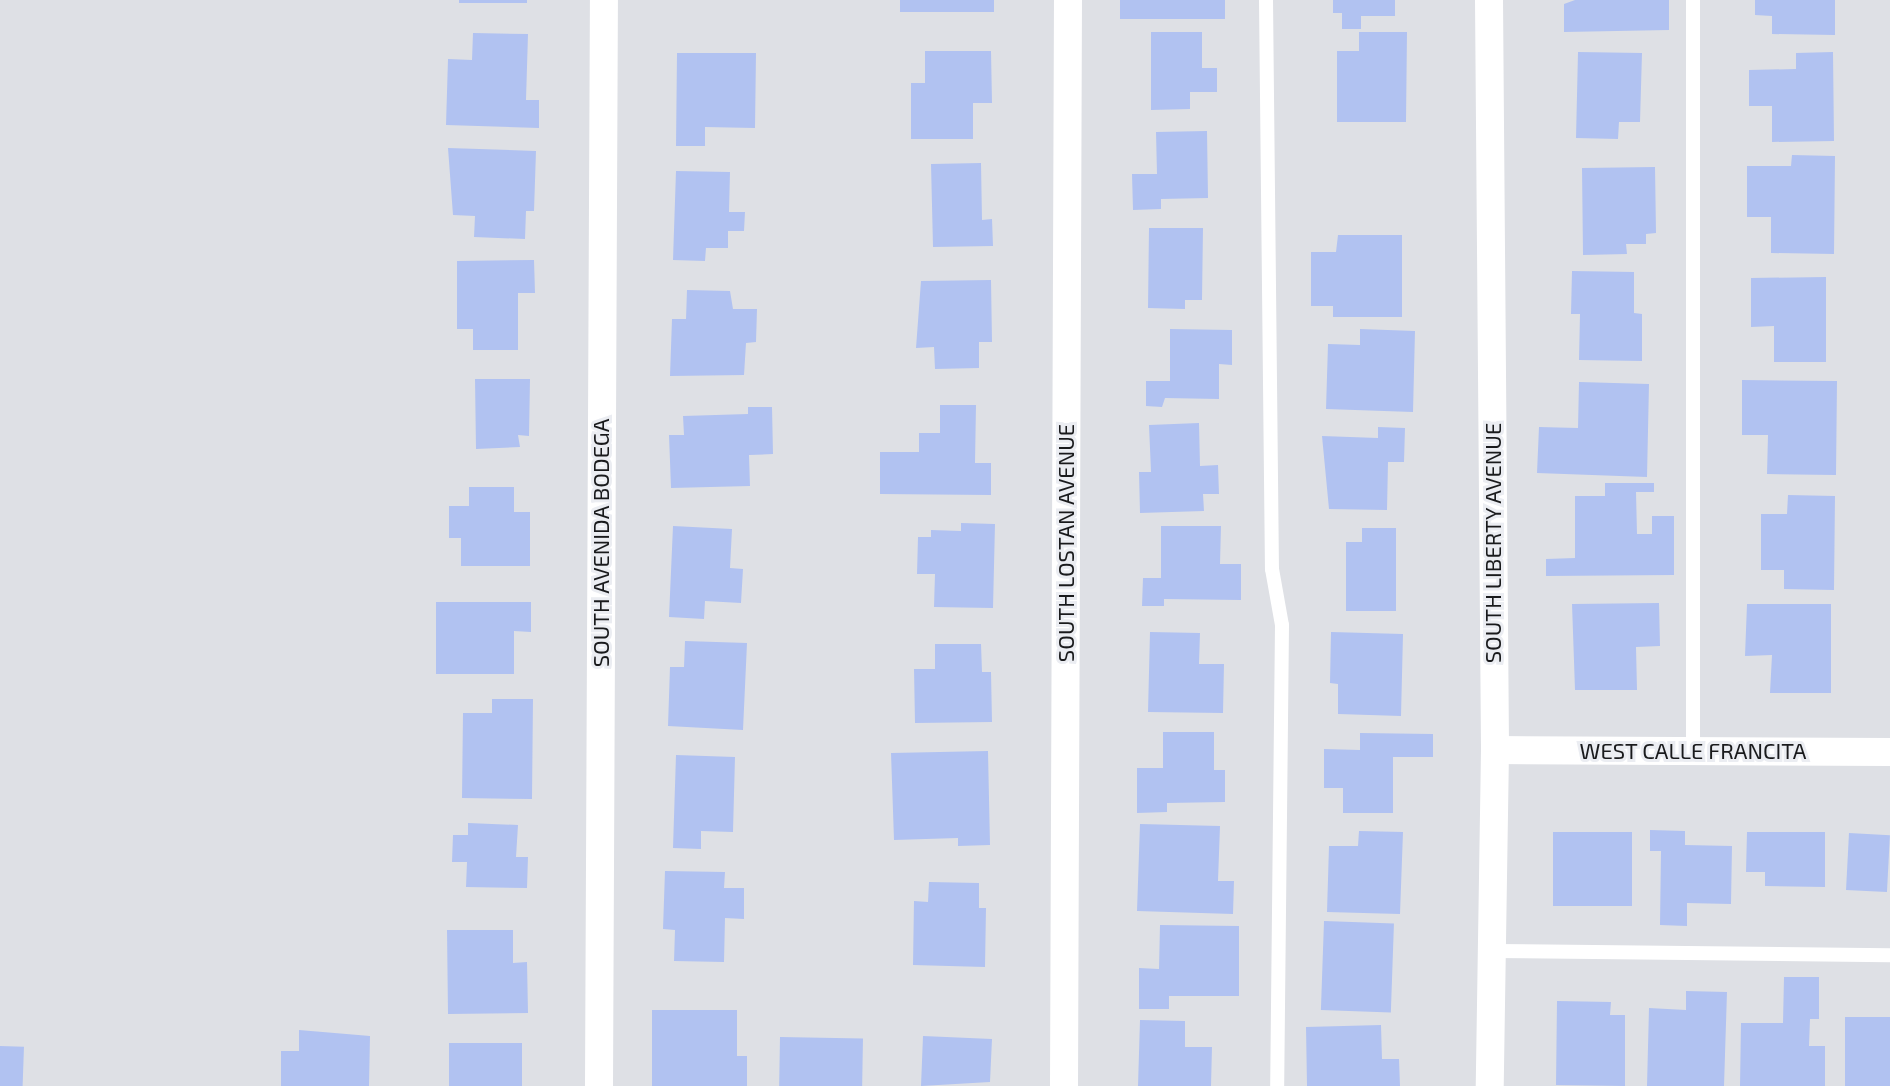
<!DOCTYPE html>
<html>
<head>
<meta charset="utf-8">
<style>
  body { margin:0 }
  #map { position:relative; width:1890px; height:1086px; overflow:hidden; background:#dee0e5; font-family:"Exo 2",sans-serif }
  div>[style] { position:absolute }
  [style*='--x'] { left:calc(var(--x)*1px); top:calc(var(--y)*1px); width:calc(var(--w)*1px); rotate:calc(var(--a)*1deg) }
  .building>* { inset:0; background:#b1c2f1; transform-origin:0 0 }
  .service>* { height:14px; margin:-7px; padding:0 7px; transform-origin:7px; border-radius:7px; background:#fff }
  .minor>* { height:28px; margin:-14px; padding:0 14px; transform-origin:14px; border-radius:14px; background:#fff }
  span { translate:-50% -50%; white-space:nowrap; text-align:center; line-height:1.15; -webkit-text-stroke:6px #ebedf2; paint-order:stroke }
  .street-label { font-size:22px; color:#191a1c }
</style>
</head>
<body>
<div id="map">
  <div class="building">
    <i style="left:459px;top:0;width:68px;height:3px"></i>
    <i style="left:900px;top:0;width:94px;height:12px"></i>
    <i style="left:1120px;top:0;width:105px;height:19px"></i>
    <i style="clip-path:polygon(1333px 0,1395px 0,1395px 16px,1361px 16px,1361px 29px,1342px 29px,1342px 13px,1333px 13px)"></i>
    <i style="clip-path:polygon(1575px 0,1669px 0,1669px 30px,1564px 32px,1564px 4px)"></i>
    <i style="clip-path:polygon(1755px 0,1835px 0,1835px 35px,1772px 34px,1772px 16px,1755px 15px)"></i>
    <i style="clip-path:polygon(1151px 32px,1202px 32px,1202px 68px,1217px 68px,1217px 92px,1190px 92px,1190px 109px,1151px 110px)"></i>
    <i style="clip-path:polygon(1359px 32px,1407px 32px,1406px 122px,1337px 122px,1337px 51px,1359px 51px)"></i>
    <i style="clip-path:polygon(473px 33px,528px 34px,526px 100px,539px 100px,539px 128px,446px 125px,448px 59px,472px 60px)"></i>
    <i style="clip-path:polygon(925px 51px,991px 51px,992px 103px,973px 103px,973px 139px,911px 139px,911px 83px,925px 83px)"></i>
    <i style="clip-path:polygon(1578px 52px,1642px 53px,1640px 122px,1619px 122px,1618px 139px,1576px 138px)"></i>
    <i style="clip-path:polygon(1833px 52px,1834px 141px,1772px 142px,1772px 106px,1749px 106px,1749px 70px,1796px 69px,1796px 53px)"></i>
    <i style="clip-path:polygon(677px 53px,756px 53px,755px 128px,705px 127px,705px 146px,676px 146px)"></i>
    <i style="clip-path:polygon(1207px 131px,1208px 198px,1161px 199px,1161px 209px,1133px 210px,1132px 174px,1157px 174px,1156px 132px)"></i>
    <i style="clip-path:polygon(448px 148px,536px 151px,534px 211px,526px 211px,525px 239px,474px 237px,475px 216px,453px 215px)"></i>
    <i style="clip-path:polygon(1792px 155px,1835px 156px,1834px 254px,1771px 253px,1771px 217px,1747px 217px,1747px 166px,1791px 166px)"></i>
    <i style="clip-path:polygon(981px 163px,982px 220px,992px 219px,993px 246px,933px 247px,931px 164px)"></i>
    <i style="clip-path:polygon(1655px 167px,1656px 233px,1646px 234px,1646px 244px,1626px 244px,1627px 254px,1583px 255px,1582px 168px)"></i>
    <i style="clip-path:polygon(676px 171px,730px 172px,729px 212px,745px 212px,744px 231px,728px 231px,728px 248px,706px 248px,705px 261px,673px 260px)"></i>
    <i style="clip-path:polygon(1149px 228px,1203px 228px,1202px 300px,1185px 300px,1185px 309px,1148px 308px)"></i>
    <i style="clip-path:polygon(1338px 235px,1402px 235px,1402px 317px,1333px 317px,1333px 306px,1311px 306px,1311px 252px,1336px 252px)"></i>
    <i style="clip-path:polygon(534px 260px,535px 293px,518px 293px,518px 350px,473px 350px,473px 329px,457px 329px,457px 261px)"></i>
    <i style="clip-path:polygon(1572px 271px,1634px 272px,1634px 313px,1642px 314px,1642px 361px,1579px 360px,1580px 314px,1571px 314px)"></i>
    <i style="clip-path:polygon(1826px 277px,1826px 362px,1774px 362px,1774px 326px,1751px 327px,1751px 278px)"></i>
    <i style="clip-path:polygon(991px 280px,992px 342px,979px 342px,979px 368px,935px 369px,934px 347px,916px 348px,921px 281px)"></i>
    <i style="clip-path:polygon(687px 290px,730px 291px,733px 309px,757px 309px,756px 342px,746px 343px,744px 375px,670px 376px,672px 319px,686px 319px)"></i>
    <i style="clip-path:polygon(1170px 329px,1232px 330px,1232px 365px,1219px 364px,1219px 399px,1165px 398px,1162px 407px,1146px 406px,1146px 381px,1170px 381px)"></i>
    <i style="clip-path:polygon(1360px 329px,1415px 331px,1413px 412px,1326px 409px,1328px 344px,1360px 345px)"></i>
    <i style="clip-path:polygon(475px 379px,530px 379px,529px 436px,518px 435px,520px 447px,476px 449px)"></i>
    <i style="clip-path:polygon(1742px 380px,1837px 381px,1836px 475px,1767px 474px,1768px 435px,1742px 435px)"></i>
    <i style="clip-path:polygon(1579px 382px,1649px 384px,1647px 477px,1537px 473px,1539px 427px,1578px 428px)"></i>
    <i style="clip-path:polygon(940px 405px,976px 405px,975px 463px,991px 463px,991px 495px,880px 494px,880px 452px,919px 452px,919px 433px,940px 433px)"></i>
    <i style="clip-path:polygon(748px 407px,772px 407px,773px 454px,749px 455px,750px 486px,671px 488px,669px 435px,684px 435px,683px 416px,748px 414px)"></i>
    <i style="clip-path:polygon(1199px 423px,1200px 466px,1218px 465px,1219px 494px,1203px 494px,1204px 511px,1140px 513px,1139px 472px,1151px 472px,1149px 425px)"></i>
    <i style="clip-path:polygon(1378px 427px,1405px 428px,1404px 462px,1388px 462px,1387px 510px,1329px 509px,1322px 436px,1378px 438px)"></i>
    <i style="clip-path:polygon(1605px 483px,1654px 483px,1654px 492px,1636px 492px,1637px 534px,1652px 534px,1652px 516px,1674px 516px,1674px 575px,1546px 576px,1546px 559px,1575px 558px,1575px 496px,1605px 496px)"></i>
    <i style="clip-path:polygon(469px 487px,514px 487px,514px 512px,530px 512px,530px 566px,461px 566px,461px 538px,449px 538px,449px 506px,469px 506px)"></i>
    <i style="clip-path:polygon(1788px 495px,1835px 496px,1834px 590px,1784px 589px,1784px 570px,1761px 570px,1761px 514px,1787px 514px)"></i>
    <i style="clip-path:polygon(961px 523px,995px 524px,993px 608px,934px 607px,935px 574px,917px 574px,918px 537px,931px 537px,931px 530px,961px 531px)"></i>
    <i style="clip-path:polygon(673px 526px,732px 529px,730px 568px,743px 569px,741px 603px,705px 601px,704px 619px,669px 617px)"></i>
    <i style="clip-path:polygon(1161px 526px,1221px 526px,1220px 564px,1241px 564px,1241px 600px,1164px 599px,1164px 606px,1142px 606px,1143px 578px,1161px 578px)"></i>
    <i style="clip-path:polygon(1362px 528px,1396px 528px,1396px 611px,1346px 611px,1346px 542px,1362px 542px)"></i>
    <i style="clip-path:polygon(436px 602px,531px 602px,531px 632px,514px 631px,514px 674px,436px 674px)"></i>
    <i style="clip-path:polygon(1659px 603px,1660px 646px,1636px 647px,1637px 690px,1575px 690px,1572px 604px)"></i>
    <i style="clip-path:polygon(1747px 604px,1831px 604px,1831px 693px,1770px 693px,1772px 655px,1745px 656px)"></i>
    <i style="clip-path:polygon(1150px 632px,1200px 633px,1199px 664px,1224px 664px,1223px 713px,1148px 712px)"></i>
    <i style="clip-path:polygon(1331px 632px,1403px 634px,1401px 716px,1338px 714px,1338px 684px,1330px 683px)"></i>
    <i style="clip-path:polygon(685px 641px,747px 643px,743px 730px,668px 726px,670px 667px,684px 667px)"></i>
    <i style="clip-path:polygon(935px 644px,981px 644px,982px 672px,991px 672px,992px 722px,915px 723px,914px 669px,935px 669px)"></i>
    <i style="clip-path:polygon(492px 699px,533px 699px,532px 799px,462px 798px,463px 713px,492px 713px)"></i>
    <i style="clip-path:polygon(1163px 732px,1214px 732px,1214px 770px,1225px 770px,1225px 802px,1167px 803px,1167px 812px,1137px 813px,1137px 768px,1163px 768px)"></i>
    <i style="clip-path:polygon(1360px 733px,1433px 734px,1433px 757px,1393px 757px,1393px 813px,1343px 813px,1343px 788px,1324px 788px,1324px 749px,1360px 750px)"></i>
    <i style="clip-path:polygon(988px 751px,990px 845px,958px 846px,958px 838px,894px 840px,891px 753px)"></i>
    <i style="clip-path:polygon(676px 755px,735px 757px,733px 832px,701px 831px,701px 849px,673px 848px)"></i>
    <i style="clip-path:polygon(468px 823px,518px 825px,516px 857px,528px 857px,527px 888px,466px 887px,467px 862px,452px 862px,453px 835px,468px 835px)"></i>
    <i style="clip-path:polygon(1140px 824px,1220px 826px,1218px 881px,1234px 881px,1233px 914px,1137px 911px)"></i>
    <i style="clip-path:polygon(1650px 830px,1685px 831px,1685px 845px,1732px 846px,1731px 904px,1687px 903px,1687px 926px,1660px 925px,1661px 851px,1650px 851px)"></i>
    <i style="clip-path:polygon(1359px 831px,1403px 832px,1400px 914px,1327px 912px,1329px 846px,1358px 846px)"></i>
    <i style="left:1553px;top:832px;width:79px;height:74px"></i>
    <i style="clip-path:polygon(1747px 832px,1825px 832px,1825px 887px,1765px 886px,1765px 872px,1746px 872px)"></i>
    <i style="left:1849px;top:833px;width:41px;height:57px;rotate:3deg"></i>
    <i style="clip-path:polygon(665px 871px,725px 872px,724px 888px,744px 888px,744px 919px,725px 918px,724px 962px,674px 961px,675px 930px,663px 929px)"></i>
    <i style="clip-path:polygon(929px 882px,979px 883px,979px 908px,986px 908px,985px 967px,913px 965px,914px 901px,928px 902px)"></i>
    <i style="left:1324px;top:921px;width:70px;height:89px;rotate:2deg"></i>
    <i style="clip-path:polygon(1160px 925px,1239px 926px,1239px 996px,1169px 996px,1169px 1009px,1139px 1009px,1139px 968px,1159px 969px)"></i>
    <i style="clip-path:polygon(447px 930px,513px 930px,513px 963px,527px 962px,528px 1013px,448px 1014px)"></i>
    <i style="clip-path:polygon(1784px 977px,1819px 977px,1819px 1019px,1810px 1019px,1809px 1046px,1825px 1046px,1825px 1086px,1740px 1086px,1741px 1023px,1783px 1023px)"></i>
    <i style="clip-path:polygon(1686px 991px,1727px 992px,1724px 1086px,1647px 1086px,1649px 1008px,1686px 1010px)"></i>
    <i style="clip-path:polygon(1557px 1001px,1611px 1002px,1610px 1015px,1625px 1015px,1625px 1086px,1556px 1085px)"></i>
    <i style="clip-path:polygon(652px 1010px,737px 1010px,737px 1056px,747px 1056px,747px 1086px,652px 1086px)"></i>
    <i style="left:1845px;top:1017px;width:45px;height:69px"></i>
    <i style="clip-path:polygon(1140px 1020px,1185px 1021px,1185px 1047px,1212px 1047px,1211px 1086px,1138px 1086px)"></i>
    <i style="clip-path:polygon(1381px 1025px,1382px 1059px,1399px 1059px,1400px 1086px,1307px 1086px,1306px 1027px)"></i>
    <i style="clip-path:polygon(299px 1030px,370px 1036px,369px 1086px,281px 1086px,281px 1051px,299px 1051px)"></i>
    <i style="clip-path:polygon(923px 1036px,992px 1039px,990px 1082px,921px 1086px)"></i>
    <i style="left:780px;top:1037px;width:83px;height:49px;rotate:1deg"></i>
    <i style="left:449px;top:1043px;width:73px;height:43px"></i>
    <i style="left:0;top:1046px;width:24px;height:40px;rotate:2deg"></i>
  </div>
  <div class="service">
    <i style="--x:1266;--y:0;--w:569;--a:89.4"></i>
    <i style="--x:1272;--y:569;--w:57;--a:79.9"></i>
    <i style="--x:1282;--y:625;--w:461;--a:90.6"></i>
    <i style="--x:1693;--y:751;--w:751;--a:-90"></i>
    <i style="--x:1494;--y:951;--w:396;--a:0.6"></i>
  </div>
  <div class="minor">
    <i style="--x:1489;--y:0;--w:750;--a:89.54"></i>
    <i style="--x:1495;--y:750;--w:336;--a:90.9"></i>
    <i style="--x:1495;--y:750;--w:395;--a:0.3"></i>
    <i style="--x:599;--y:1086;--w:1086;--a:-89.74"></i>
    <i style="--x:1064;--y:1086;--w:1086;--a:-89.79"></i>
  </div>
  <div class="street-label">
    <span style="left:601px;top:543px;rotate:-90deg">SOUTH AVENIDA BODEGA</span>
    <span style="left:1066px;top:543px;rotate:-90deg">SOUTH LOSTAN AVENUE</span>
    <span style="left:1493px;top:543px;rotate:-90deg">SOUTH LIBERTY AVENUE</span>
    <span style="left:1693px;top:751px">WEST CALLE FRANCITA</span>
  </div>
</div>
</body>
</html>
